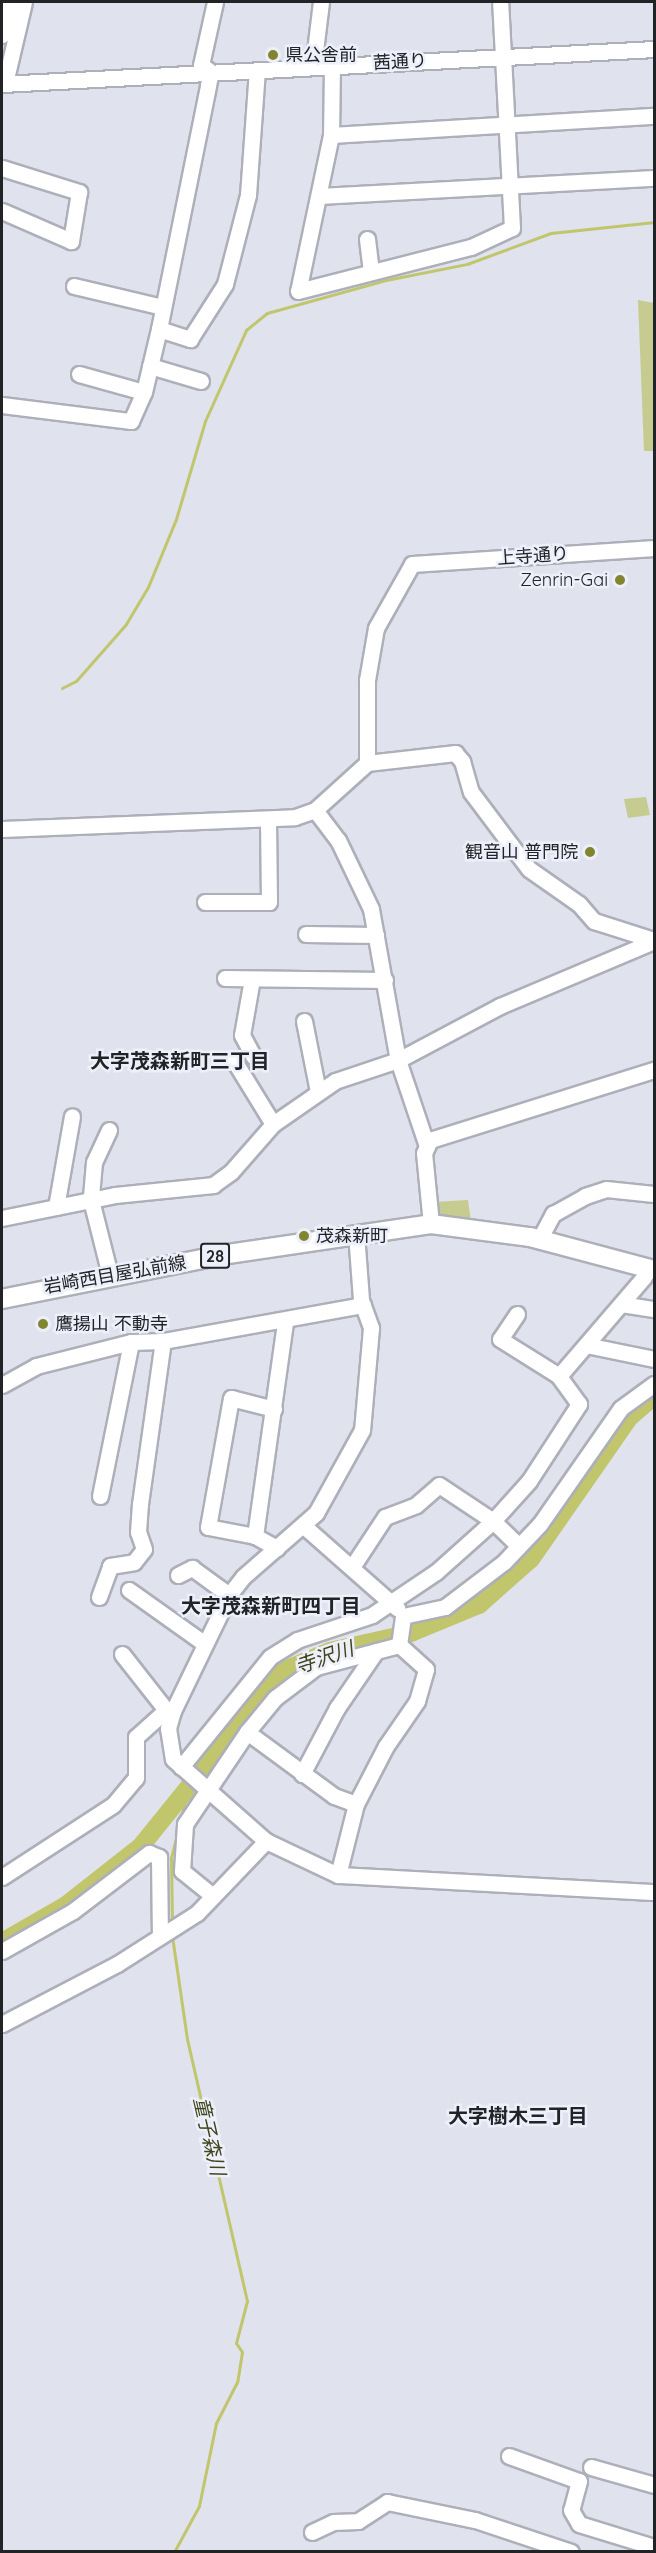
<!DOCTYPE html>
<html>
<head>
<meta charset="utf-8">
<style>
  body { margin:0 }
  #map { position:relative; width:656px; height:2553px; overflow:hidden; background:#e0e2ed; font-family:Quicksand,"Noto Sans JP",sans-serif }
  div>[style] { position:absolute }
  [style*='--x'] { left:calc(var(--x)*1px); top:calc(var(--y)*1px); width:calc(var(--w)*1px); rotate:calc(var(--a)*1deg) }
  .green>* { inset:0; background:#c6cb8f }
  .stream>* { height:3px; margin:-1.5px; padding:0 1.5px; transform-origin:1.5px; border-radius:1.5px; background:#c1c66c }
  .river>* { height:18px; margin:-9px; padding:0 9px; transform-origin:9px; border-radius:9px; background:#c1c66c }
  .roads { filter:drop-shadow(2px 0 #adafb9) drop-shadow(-2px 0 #adafb9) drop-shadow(0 2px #adafb9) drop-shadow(0 -2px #adafb9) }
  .minor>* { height:15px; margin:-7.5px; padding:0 7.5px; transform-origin:7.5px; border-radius:7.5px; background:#fff }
  .major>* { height:18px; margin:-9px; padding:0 9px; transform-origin:9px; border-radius:9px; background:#fff }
  .dots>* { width:16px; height:16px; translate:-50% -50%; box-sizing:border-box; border:3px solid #edf0fa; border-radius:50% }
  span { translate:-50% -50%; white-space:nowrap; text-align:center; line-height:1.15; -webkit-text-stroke:5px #edf0fa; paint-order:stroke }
  .shield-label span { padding:2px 4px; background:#edf0fa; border:2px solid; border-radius:4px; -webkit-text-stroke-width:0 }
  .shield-label { font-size:16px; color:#222327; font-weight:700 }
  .poi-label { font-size:18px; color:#222327 }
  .left { translate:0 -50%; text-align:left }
  .right { translate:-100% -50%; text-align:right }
  .street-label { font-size:18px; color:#222327 }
  .neighbourhood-label { font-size:20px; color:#222327; font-weight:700 }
  .water-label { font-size:20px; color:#42441d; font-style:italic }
  .frame { position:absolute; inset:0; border:3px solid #222327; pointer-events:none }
</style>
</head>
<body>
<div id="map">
  <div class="green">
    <i style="clip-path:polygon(638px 300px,654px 303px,654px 451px,644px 451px)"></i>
    <i style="clip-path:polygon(646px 797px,650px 815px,628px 818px,624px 799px)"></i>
    <i style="clip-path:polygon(468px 1200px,471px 1221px,445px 1219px,435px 1212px,434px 1202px)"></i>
  </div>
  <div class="stream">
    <i style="--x:62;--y:688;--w:16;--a:-27"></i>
    <i style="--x:76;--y:681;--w:76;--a:-48.7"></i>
    <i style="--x:126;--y:624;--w:43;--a:-59.3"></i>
    <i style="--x:148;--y:587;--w:74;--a:-67.6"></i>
    <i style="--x:176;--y:519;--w:102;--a:-73.5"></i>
    <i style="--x:205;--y:421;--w:100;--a:-65.7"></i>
    <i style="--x:246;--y:330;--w:27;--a:-39"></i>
    <i style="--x:267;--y:313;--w:123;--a:-15.5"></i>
    <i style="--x:386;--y:280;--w:83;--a:-11.2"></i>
    <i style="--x:467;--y:264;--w:90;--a:-20.3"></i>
    <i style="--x:551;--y:233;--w:104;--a:-6.1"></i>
    <i style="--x:172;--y:1924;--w:66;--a:-90.9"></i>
    <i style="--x:171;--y:1858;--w:67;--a:-76.2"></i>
    <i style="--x:172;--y:1936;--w:104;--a:81.7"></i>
    <i style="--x:187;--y:2039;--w:269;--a:77.1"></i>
    <i style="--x:247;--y:2301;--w:43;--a:104.7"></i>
    <i style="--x:236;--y:2343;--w:11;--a:56"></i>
    <i style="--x:242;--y:2352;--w:30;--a:99"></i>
    <i style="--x:237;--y:2382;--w:46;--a:117.1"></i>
    <i style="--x:216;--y:2423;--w:85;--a:101.6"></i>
    <i style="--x:199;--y:2506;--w:52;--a:118.5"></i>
  </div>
  <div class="river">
    <i style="--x:2;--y:1942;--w:74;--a:-30"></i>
    <i style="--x:66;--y:1905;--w:95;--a:-38.2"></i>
    <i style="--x:141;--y:1846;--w:225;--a:-51.1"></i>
    <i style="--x:282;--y:1671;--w:52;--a:-22.6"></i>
    <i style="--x:330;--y:1651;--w:83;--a:-12.5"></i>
    <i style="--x:411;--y:1633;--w:74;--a:-22.4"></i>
    <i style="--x:479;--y:1605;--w:69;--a:-41.5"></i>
    <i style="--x:531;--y:1559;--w:172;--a:-55.2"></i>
    <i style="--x:629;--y:1418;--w:33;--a:-41"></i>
  </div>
  <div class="roads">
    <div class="minor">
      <i style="--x:2;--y:35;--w:34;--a:-78"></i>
      <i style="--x:332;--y:66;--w:69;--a:90.8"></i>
      <i style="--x:331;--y:135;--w:159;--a:101.9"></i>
      <i style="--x:298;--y:291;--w:179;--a:-14.3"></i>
      <i style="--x:471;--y:247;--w:45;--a:-24.9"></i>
      <i style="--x:512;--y:228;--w:226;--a:-93"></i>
      <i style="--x:313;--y:67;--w:65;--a:-83"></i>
      <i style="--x:5;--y:83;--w:83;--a:-76.8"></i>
      <i style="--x:2;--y:84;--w:653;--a:-3.07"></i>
      <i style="--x:331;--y:135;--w:324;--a:-3.4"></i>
      <i style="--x:2;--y:168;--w:81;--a:17.3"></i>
      <i style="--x:79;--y:192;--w:50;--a:99.3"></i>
      <i style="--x:71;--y:241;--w:75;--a:-156.5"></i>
      <i style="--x:319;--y:196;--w:335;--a:-3.1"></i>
      <i style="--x:367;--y:239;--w:33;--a:83"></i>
      <i style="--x:74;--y:286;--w:91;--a:13.3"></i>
      <i style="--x:159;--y:329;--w:33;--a:18"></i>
      <i style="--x:190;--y:339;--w:65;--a:-57.5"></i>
      <i style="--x:225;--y:284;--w:92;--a:-75.5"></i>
      <i style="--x:248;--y:195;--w:125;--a:-85.9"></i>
      <i style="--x:150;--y:366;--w:53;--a:16.4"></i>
      <i style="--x:79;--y:374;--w:67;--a:15.5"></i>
      <i style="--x:2;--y:405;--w:130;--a:7.1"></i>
      <i style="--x:131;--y:421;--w:32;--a:-66"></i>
      <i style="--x:144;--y:392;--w:65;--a:-76.6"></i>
      <i style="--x:159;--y:329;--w:249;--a:-78.6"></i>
      <i style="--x:208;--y:85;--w:13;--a:-77"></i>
      <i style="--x:211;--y:72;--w:12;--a:-145"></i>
      <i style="--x:201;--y:65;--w:65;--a:-77.5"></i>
      <i style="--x:367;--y:763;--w:83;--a:-90"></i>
      <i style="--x:367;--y:680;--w:53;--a:-80.2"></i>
      <i style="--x:376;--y:628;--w:73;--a:-60.6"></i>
      <i style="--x:412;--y:564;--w:243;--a:-3.8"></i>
      <i style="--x:315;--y:810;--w:38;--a:53"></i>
      <i style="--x:338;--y:840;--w:76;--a:64.4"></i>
      <i style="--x:371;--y:909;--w:153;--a:79.9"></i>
      <i style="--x:398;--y:1060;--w:88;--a:71.4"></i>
      <i style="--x:2;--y:829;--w:293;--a:-2.3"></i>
      <i style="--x:295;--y:817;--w:21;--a:-19"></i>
      <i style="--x:315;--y:810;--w:70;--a:-42.1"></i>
      <i style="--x:367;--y:763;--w:89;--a:-6.5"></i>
      <i style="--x:455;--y:753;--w:11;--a:49"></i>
      <i style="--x:462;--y:761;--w:32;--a:74"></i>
      <i style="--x:471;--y:792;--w:96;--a:53"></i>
      <i style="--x:529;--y:869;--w:61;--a:35"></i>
      <i style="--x:579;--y:904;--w:23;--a:49"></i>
      <i style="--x:594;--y:921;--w:63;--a:17.6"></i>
      <i style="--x:205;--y:902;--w:64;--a:0"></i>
      <i style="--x:269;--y:902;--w:82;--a:-90.7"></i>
      <i style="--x:306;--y:934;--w:70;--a:0.8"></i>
      <i style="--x:225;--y:978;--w:160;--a:0.7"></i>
      <i style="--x:252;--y:979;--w:57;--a:100.1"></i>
      <i style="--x:242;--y:1035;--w:24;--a:62"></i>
      <i style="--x:304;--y:1021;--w:72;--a:78.8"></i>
      <i style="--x:233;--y:1059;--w:76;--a:58.4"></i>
      <i style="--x:109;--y:1130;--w:35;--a:115"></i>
      <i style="--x:94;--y:1162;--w:38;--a:95"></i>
      <i style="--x:91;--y:1200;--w:77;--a:75.8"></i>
      <i style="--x:56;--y:1207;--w:92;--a:-80"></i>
      <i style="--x:2;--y:1218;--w:115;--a:-11.5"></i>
      <i style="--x:115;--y:1195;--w:99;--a:-5.8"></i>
      <i style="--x:213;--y:1185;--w:22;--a:-36"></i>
      <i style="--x:231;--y:1172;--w:64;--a:-48.8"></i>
      <i style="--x:273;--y:1124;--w:75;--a:-34.7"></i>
      <i style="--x:335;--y:1081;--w:66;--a:-18.4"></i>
      <i style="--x:398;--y:1060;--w:115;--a:-27.9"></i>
      <i style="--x:500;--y:1006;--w:167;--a:-22.9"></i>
      <i style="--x:431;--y:1224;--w:71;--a:-95.6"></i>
      <i style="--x:424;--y:1153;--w:14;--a:-65"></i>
      <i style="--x:430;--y:1140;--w:235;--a:-17.4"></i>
      <i style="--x:356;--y:1233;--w:67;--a:85.7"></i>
      <i style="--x:361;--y:1300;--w:30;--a:70"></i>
      <i style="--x:371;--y:1328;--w:102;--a:95"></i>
      <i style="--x:362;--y:1430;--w:95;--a:119"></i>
      <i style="--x:316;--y:1513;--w:97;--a:138.8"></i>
      <i style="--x:243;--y:1577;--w:23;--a:128"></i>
      <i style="--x:229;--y:1595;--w:129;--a:115.8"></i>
      <i style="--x:173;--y:1711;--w:18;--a:106"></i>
      <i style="--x:168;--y:1728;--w:31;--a:81"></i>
      <i style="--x:173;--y:1759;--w:124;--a:41.4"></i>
      <i style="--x:266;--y:1841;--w:80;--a:25.3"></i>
      <i style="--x:338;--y:1875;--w:316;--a:3.1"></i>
      <i style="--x:539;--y:1240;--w:30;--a:-62"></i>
      <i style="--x:553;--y:1214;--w:37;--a:-29"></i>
      <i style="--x:585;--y:1196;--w:22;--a:-18"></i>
      <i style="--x:606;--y:1189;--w:48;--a:5.9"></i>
      <i style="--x:621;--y:1304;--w:33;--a:9"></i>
      <i style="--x:517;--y:1314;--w:30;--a:124"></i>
      <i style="--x:500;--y:1339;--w:70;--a:32.1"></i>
      <i style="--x:586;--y:1345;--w:69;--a:11.6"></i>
      <i style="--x:2;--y:1385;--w:39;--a:-29"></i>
      <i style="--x:36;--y:1366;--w:98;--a:-14.2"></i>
      <i style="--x:131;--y:1342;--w:32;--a:-2"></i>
      <i style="--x:163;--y:1341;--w:203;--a:-10.2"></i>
      <i style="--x:274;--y:1409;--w:44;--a:-165.7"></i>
      <i style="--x:231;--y:1398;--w:131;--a:100.1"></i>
      <i style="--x:208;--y:1527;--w:48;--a:10.8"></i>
      <i style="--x:255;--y:1536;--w:25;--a:29"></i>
      <i style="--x:100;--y:1496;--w:157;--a:-78.6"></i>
      <i style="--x:305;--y:1527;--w:123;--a:41.4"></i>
      <i style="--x:255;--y:1536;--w:216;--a:-82"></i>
      <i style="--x:352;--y:1567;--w:60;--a:-56.6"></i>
      <i style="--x:385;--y:1517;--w:33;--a:-21"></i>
      <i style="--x:416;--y:1505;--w:30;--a:-41"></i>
      <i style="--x:439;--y:1485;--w:65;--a:33.7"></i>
      <i style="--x:493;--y:1521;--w:36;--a:44"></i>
      <i style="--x:178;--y:1575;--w:16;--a:-27"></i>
      <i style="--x:192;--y:1568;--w:46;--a:36.1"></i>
      <i style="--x:129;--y:1590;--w:93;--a:35.4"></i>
      <i style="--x:99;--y:1597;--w:33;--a:-70"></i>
      <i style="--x:110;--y:1566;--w:24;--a:-9"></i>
      <i style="--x:134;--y:1562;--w:16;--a:-52"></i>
      <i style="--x:144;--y:1549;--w:18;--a:-109"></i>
      <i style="--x:138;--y:1532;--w:28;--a:-86"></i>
      <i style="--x:140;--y:1504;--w:165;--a:-82"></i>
      <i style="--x:403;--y:1616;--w:43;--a:-12.1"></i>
      <i style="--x:445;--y:1607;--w:74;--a:-37.3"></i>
      <i style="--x:504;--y:1562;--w:52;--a:-46.5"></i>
      <i style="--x:540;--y:1524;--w:141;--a:-55.1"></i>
      <i style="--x:621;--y:1408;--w:41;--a:-36"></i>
      <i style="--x:399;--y:1645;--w:29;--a:-82"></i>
      <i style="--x:122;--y:1654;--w:71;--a:51.8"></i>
      <i style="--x:247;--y:1732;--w:108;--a:36.3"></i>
      <i style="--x:334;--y:1796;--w:23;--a:20"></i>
      <i style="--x:181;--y:1767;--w:141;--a:-51"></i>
      <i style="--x:270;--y:1657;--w:32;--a:-32"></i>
      <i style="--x:297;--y:1640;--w:79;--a:-18.4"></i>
      <i style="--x:372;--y:1615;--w:77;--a:-33.9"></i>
      <i style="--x:436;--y:1572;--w:76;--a:-41.8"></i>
      <i style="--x:493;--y:1521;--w:54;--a:-48"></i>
      <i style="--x:529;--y:1481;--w:92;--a:-57"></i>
      <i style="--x:579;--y:1404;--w:34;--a:-126"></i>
      <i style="--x:559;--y:1376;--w:130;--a:-49.4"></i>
      <i style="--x:644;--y:1277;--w:8;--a:-76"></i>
      <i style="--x:302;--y:1774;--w:75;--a:-62.1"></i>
      <i style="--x:337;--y:1708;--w:69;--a:-55.6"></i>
      <i style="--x:338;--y:1875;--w:73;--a:-75.8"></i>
      <i style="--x:356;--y:1804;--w:65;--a:-62.7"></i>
      <i style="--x:386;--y:1746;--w:55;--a:-55.4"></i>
      <i style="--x:417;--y:1701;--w:33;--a:-74"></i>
      <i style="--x:426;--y:1669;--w:36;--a:-138"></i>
      <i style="--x:2;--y:1877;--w:132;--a:-33"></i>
      <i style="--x:113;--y:1805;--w:35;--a:-50"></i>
      <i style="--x:136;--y:1778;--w:41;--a:-90"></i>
      <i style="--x:136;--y:1737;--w:40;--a:-42"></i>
      <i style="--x:166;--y:1710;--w:7;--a:8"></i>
      <i style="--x:213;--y:1896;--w:40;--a:-141"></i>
      <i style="--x:182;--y:1871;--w:47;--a:-86.3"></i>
      <i style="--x:185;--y:1824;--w:111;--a:-56"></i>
      <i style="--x:247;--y:1732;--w:44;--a:-50.5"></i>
      <i style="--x:275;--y:1698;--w:51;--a:-37.1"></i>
      <i style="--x:316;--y:1667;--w:86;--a:-14.8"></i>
      <i style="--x:2;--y:1951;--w:81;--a:-29.4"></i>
      <i style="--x:73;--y:1911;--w:96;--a:-37.3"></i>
      <i style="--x:149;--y:1853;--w:11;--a:22"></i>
      <i style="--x:159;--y:1857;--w:79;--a:89.3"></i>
      <i style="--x:2;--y:2024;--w:130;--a:-27.6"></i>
      <i style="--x:117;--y:1964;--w:95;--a:-32.5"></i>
      <i style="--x:197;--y:1913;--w:100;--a:-46.2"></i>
      <i style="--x:509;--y:2456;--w:74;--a:19.7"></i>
      <i style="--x:579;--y:2481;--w:30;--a:105"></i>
      <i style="--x:571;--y:2510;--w:16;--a:60"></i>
      <i style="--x:579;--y:2524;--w:78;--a:17"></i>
      <i style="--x:591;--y:2467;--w:66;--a:15.9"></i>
      <i style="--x:312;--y:2532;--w:23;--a:-25"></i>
      <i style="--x:333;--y:2522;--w:25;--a:-2"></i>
      <i style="--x:358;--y:2521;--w:35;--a:-33"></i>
      <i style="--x:387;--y:2502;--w:90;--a:11.6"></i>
      <i style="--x:475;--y:2520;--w:101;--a:18.4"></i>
    </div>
    <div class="major">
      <i style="--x:2;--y:1299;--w:230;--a:-11.3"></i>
      <i style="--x:228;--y:1254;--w:205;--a:-8.4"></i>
      <i style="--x:431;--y:1224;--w:100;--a:7.5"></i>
      <i style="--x:530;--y:1237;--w:128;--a:14.9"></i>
    </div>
  </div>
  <div class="dots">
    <i style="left:273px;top:55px;background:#828530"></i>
    <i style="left:620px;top:580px;background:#828530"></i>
    <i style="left:590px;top:852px;background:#828530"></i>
    <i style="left:304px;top:1236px;background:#828530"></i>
    <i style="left:43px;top:1324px;background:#828530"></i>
  </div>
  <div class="shield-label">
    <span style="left:215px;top:1256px">28</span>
  </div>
  <div class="poi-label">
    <span class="left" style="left:285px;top:55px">県公舎前</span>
    <span class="right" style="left:608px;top:580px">Zenrin-Gai</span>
    <span class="right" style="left:578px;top:852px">観音山 普門院</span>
    <span class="left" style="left:316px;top:1236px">茂森新町</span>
    <span class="left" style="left:55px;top:1324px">鷹揚山 不動寺</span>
  </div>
  <div class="street-label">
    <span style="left:400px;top:62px;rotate:-3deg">茜通り</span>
    <span style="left:533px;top:556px;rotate:-4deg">上寺通り</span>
    <span style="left:115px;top:1275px;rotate:-10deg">岩崎西目屋弘前線</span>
  </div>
  <div class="neighbourhood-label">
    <span style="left:180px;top:1060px">大字茂森新町三丁目</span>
    <span style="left:271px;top:1605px">大字茂森新町四丁目</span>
    <span style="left:518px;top:2115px">大字樹木三丁目</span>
  </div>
  <div class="water-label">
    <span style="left:324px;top:1657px;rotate:-19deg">寺沢川</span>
    <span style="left:210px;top:2136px;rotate:77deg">童子森川</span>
  </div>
  <div class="frame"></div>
</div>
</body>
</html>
